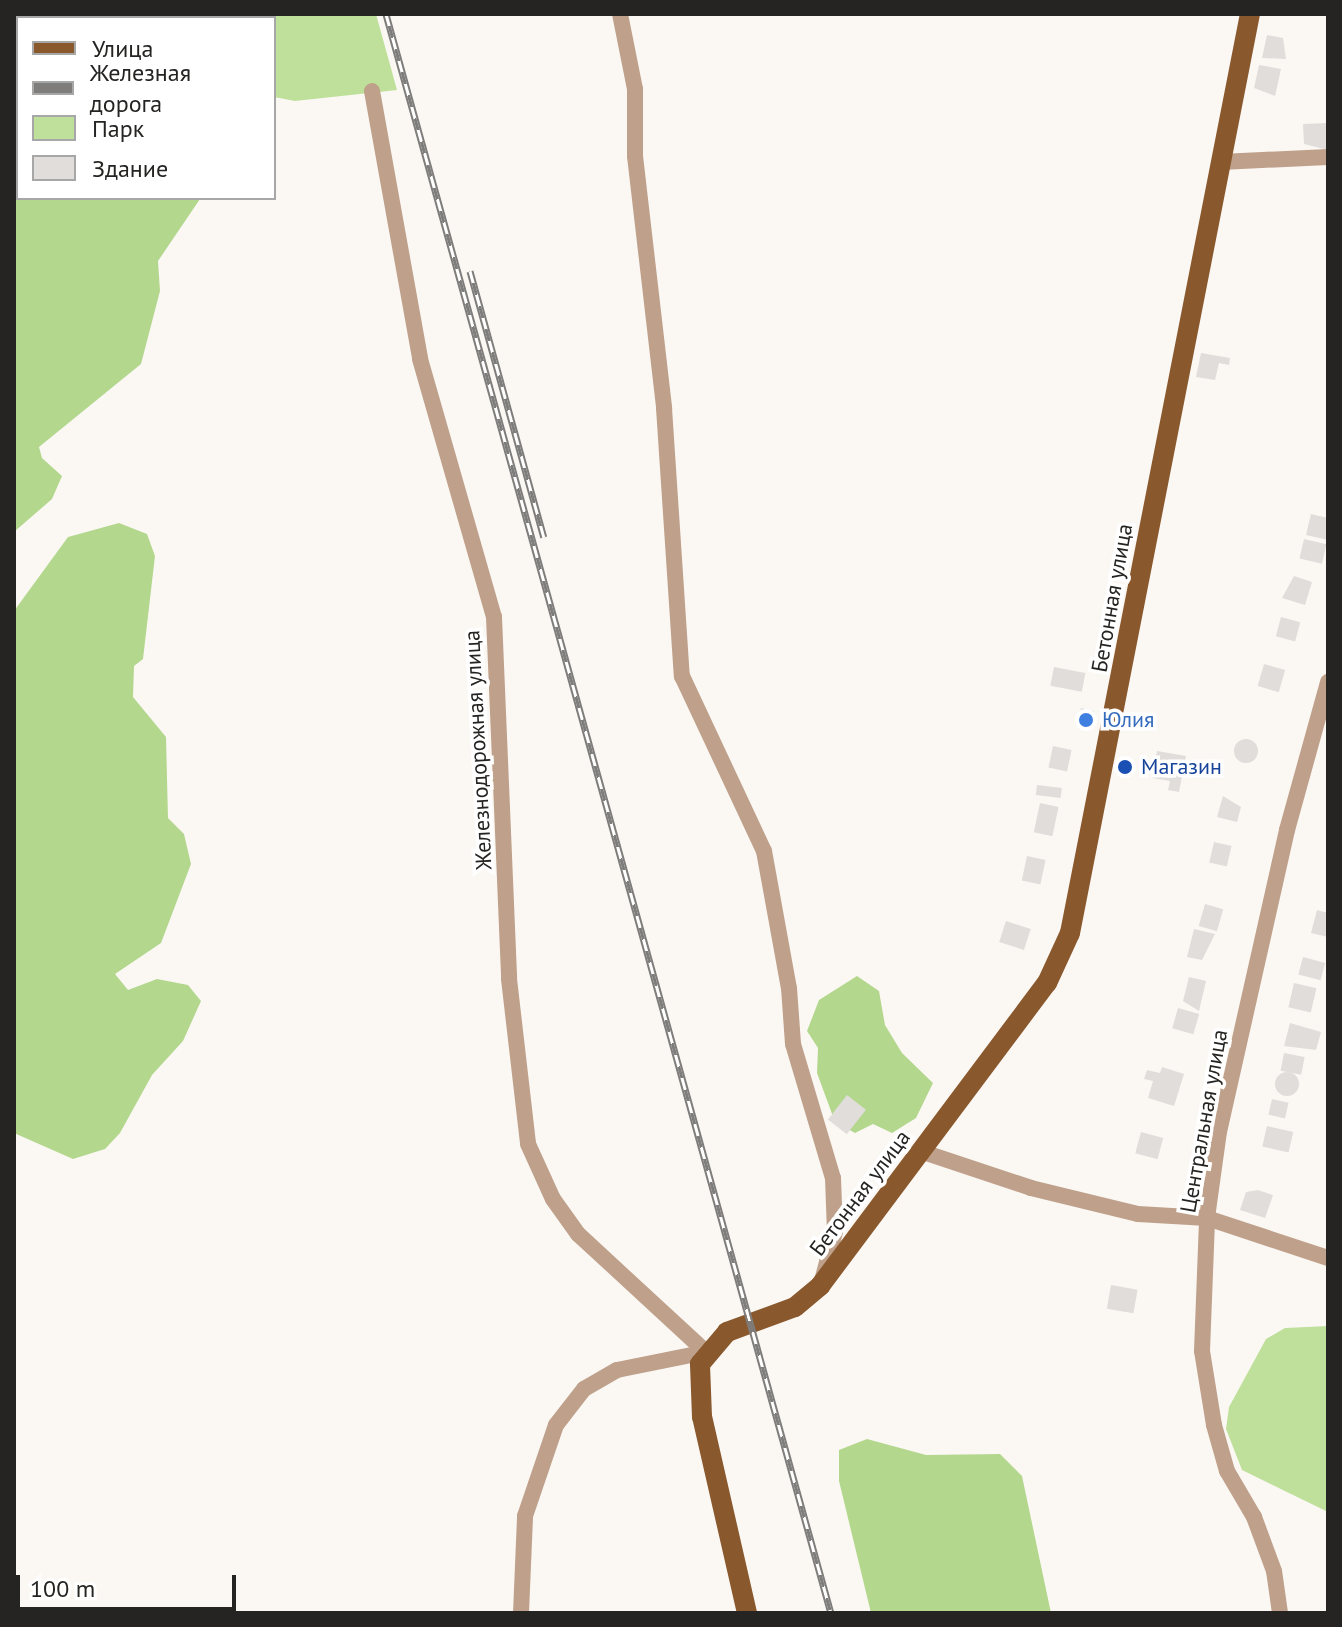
<!DOCTYPE html>
<html>
<head>
<meta charset="utf-8">
<style>
  body { margin:0 }
  #map { position:relative; width:1342px; height:1627px; overflow:hidden; background:#fbf8f4; font-family:"PT Sans",sans-serif }
  div>[style] { position:absolute }
  [style*='--x'] { left:calc(var(--x)*1px); top:calc(var(--y)*1px); width:calc(var(--w)*1px); rotate:calc(var(--a)*1deg) }
  .green>* { inset:0; background:#bfe09b }
  .forest>* { inset:0; background:#b4d78e }
  .building>* { inset:0; background:#e0ddda; transform-origin:0 0 }
  .round { border-radius:50% }
  .minor>* { height:16px; margin:-8px; padding:0 8px; transform-origin:8px; border-radius:8px; background:#bfa18b }
  .major>* { height:20px; margin:-10px; padding:0 10px; transform-origin:10px; border-radius:10px; background:#8a582d }
  .rail>* { height:7px; margin-top:-3.5px; transform-origin:0; background:repeating-linear-gradient(90deg,#fff 0 12px,#7f7d7b 0 24px); box-sizing:border-box; border-block:2px solid #7f7d7b }
  .dots>* { width:22px; height:22px; translate:-50% -50%; box-sizing:border-box; border:4px solid #fff; border-radius:50% }
  span { translate:-50% -50%; white-space:nowrap; text-align:center; line-height:1.15; -webkit-text-stroke:7px #fff; paint-order:stroke }
  .street-label { font-size:22px; color:#252423 }
  .shop-label { font-size:22px; color:#366cbe }
  .left { translate:0 -50%; text-align:left }
  .transit-label { font-size:22px; color:#164399 }
  .frame { position:absolute; inset:0; border:16px solid #252423; pointer-events:none }
  .legend { position:absolute; left:16px; top:16px; width:260px; height:184px; box-sizing:border-box; background:#fff; border:2px solid #a8a7a7; margin:0; padding:10px 14px; list-style:none; font-size:24px; color:#252423 }
  .legend li { display:flex; align-items:center; gap:16px; height:40px }
  .legend b { width:40px; border:2px solid #a8a7a7 }
  .scale { position:absolute; left:16px; top:1575px; width:220px; height:36px; box-sizing:border-box; border:4px solid #252423; border-top:0; padding-left:10px; font-size:24px; line-height:28px; white-space:nowrap; color:#252423; -webkit-text-stroke:6px #fff; paint-order:stroke }
</style>
</head>
<body>
<div id="map">
  <div class="green">
    <i style="clip-path:polygon(194px 14px,376px 14px,397px 90px,295px 101px,274px 97px,274px 18px)"></i>
    <i style="clip-path:polygon(1328px 1326px,1328px 1512px,1242px 1470px,1226px 1429px,1229px 1407px,1266px 1339px,1285px 1328px)"></i>
  </div>
  <div class="forest">
    <i style="clip-path:polygon(14px 14px,196px 18px,18px 18px,18px 198px,200px 199px,158px 261px,160px 291px,141px 364px,39px 447px,42px 458px,62px 476px,52px 499px,14px 532px)"></i>
    <i style="clip-path:polygon(119px 523px,147px 534px,155px 556px,143px 659px,134px 666px,133px 697px,166px 737px,168px 818px,184px 834px,191px 864px,161px 943px,115px 974px,128px 990px,157px 979px,188px 985px,201px 1001px,183px 1041px,152px 1075px,120px 1133px,105px 1149px,73px 1159px,14px 1133px,14px 611px,68px 537px)"></i>
    <i style="clip-path:polygon(857px 976px,879px 991px,885px 1025px,902px 1053px,933px 1083px,916px 1118px,892px 1133px,873px 1124px,855px 1133px,835px 1122px,817px 1073px,818px 1048px,807px 1031px,819px 1000px)"></i>
    <i style="clip-path:polygon(867px 1439px,926px 1455px,1000px 1454px,1022px 1476px,1051px 1613px,871px 1613px,839px 1481px,839px 1450px)"></i>
  </div>
  <div class="building">
    <i style="clip-path:polygon(1267px 35px,1283px 38px,1286px 59px,1262px 58px)"></i>
    <i style="clip-path:polygon(1259px 65px,1281px 69px,1275px 96px,1254px 88px)"></i>
    <i style="clip-path:polygon(1328px 123px,1328px 150px,1304px 144px,1303px 124px)"></i>
    <i style="clip-path:polygon(1201px 353px,1230px 358px,1229px 365px,1219px 363px,1215px 380px,1196px 377px)"></i>
    <i style="clip-path:polygon(1311px 514px,1328px 518px,1328px 540px,1306px 535px)"></i>
    <i style="left:1304px;top:539px;width:23px;height:20px;rotate:13deg"></i>
    <i style="clip-path:polygon(1294px 576px,1312px 582px,1305px 605px,1282px 598px)"></i>
    <i style="left:1281px;top:617px;width:20px;height:20px;rotate:15deg"></i>
    <i style="left:1264px;top:664px;width:22px;height:23px;rotate:16deg"></i>
    <i style="left:1054px;top:667px;width:32px;height:19px;rotate:11deg"></i>
    <i style="left:1081px;top:708px;width:13px;height:18px;rotate:13deg"></i>
    <i class="round" style="left:1234px;top:739px;width:24px;height:24px"></i>
    <i style="left:1053px;top:746px;width:19px;height:22px;rotate:12deg"></i>
    <i style="clip-path:polygon(1157px 751px,1186px 756px,1179px 792px,1168px 790px,1170px 781px,1152px 778px)"></i>
    <i style="left:1037px;top:785px;width:25px;height:10px;rotate:7deg"></i>
    <i style="clip-path:polygon(1223px 796px,1241px 807px,1237px 822px,1217px 817px)"></i>
    <i style="left:1040px;top:803px;width:19px;height:30px;rotate:12deg"></i>
    <i style="left:1214px;top:842px;width:18px;height:21px;rotate:13deg"></i>
    <i style="left:1027px;top:856px;width:19px;height:25px;rotate:12deg"></i>
    <i style="left:1205px;top:904px;width:19px;height:23px;rotate:16deg"></i>
    <i style="clip-path:polygon(1317px 910px,1328px 913px,1328px 937px,1311px 933px)"></i>
    <i style="left:1006px;top:921px;width:26px;height:22px;rotate:18deg"></i>
    <i style="clip-path:polygon(1194px 929px,1215px 934px,1202px 960px,1187px 957px)"></i>
    <i style="left:1303px;top:957px;width:23px;height:18px;rotate:15deg"></i>
    <i style="clip-path:polygon(1189px 977px,1206px 981px,1199px 1011px,1183px 1001px)"></i>
    <i style="left:1294px;top:983px;width:23px;height:25px;rotate:13deg"></i>
    <i style="left:1178px;top:1008px;width:22px;height:21px;rotate:16deg"></i>
    <i style="clip-path:polygon(1290px 1023px,1321px 1032px,1316px 1050px,1284px 1046px)"></i>
    <i style="left:1284px;top:1053px;width:21px;height:18px;rotate:11deg"></i>
    <i style="clip-path:polygon(1162px 1067px,1184px 1074px,1174px 1106px,1148px 1098px,1153px 1081px,1144px 1079px,1147px 1070px,1160px 1073px)"></i>
    <i class="round" style="left:1275px;top:1072px;width:24px;height:24px"></i>
    <i style="left:847px;top:1095px;width:24px;height:31px;rotate:38deg"></i>
    <i style="left:1272px;top:1099px;width:17px;height:16px;rotate:13deg"></i>
    <i style="left:1267px;top:1126px;width:27px;height:21px;rotate:13deg"></i>
    <i style="left:1141px;top:1132px;width:23px;height:22px;rotate:15deg"></i>
    <i style="clip-path:polygon(1258px 1190px,1273px 1195px,1265px 1218px,1240px 1210px,1246px 1192px)"></i>
    <i style="left:1111px;top:1285px;width:27px;height:24px;rotate:10deg"></i>
  </div>
  <div class="minor">
    <i style="--x:620;--y:14;--w:76;--a:78.7"></i>
    <i style="--x:635;--y:89;--w:67;--a:90"></i>
    <i style="--x:635;--y:156;--w:254;--a:83.4"></i>
    <i style="--x:664;--y:408;--w:269;--a:86.2"></i>
    <i style="--x:682;--y:676;--w:193;--a:64.9"></i>
    <i style="--x:764;--y:851;--w:139;--a:79.7"></i>
    <i style="--x:789;--y:988;--w:56;--a:85.9"></i>
    <i style="--x:793;--y:1044;--w:140;--a:73.4"></i>
    <i style="--x:833;--y:1178;--w:54;--a:87.9"></i>
    <i style="--x:835;--y:1232;--w:51;--a:104.9"></i>
    <i style="--x:372;--y:91;--w:272;--a:79.8"></i>
    <i style="--x:420;--y:359;--w:268;--a:74"></i>
    <i style="--x:494;--y:617;--w:362;--a:87.6"></i>
    <i style="--x:509;--y:979;--w:166;--a:83.4"></i>
    <i style="--x:528;--y:1144;--w:60;--a:65.6"></i>
    <i style="--x:553;--y:1199;--w:43;--a:54.5"></i>
    <i style="--x:578;--y:1234;--w:174;--a:42.7"></i>
    <i style="--x:1221;--y:162;--w:107;--a:-2.7"></i>
    <i style="--x:920;--y:1151;--w:117;--a:18.4"></i>
    <i style="--x:1031;--y:1188;--w:110;--a:13.7"></i>
    <i style="--x:1138;--y:1214;--w:69;--a:3.3"></i>
    <i style="--x:1207;--y:1218;--w:127;--a:18.3"></i>
    <i style="--x:521;--y:1613;--w:97;--a:-87.6"></i>
    <i style="--x:525;--y:1516;--w:96;--a:-71.2"></i>
    <i style="--x:556;--y:1425;--w:46;--a:-52.1"></i>
    <i style="--x:584;--y:1389;--w:38;--a:-30"></i>
    <i style="--x:617;--y:1370;--w:91;--a:-11.4"></i>
    <i style="--x:1280;--y:1613;--w:42;--a:-98.1"></i>
    <i style="--x:1274;--y:1571;--w:58;--a:-110.3"></i>
    <i style="--x:1254;--y:1517;--w:53;--a:-120.4"></i>
    <i style="--x:1227;--y:1471;--w:48;--a:-105.8"></i>
    <i style="--x:1214;--y:1425;--w:75;--a:-99.2"></i>
    <i style="--x:1202;--y:1351;--w:133;--a:-87.8"></i>
    <i style="--x:1207;--y:1218;--w:87;--a:-82.1"></i>
    <i style="--x:1219;--y:1132;--w:310;--a:-77.3"></i>
    <i style="--x:1287;--y:830;--w:154;--a:-74.5"></i>
  </div>
  <div class="major">
    <i style="--x:747;--y:1613;--w:201;--a:-102.9"></i>
    <i style="--x:702;--y:1417;--w:53;--a:-92.2"></i>
    <i style="--x:700;--y:1364;--w:42;--a:-49.8"></i>
    <i style="--x:727;--y:1332;--w:72;--a:-20.2"></i>
    <i style="--x:795;--y:1307;--w:33;--a:-40"></i>
    <i style="--x:820;--y:1286;--w:379;--a:-53.2"></i>
    <i style="--x:1047;--y:983;--w:55;--a:-65.3"></i>
    <i style="--x:1070;--y:933;--w:936;--a:-78.92"></i>
  </div>
  <div class="rail">
    <i style="--x:386;--y:14;--w:1660;--a:74.45"></i>
    <i style="--x:470;--y:271;--w:276;--a:74.5"></i>
  </div>
  <div class="dots">
    <i style="left:1086px;top:720px;background:#3f7fe0"></i>
    <i style="left:1125px;top:767px;background:#1a4fb4"></i>
  </div>
  <div class="street-label">
    <span style="left:1112px;top:598px;rotate:-80deg">Бетонная улица</span>
    <span style="left:478px;top:750px;rotate:-93deg">Железнодорожная улица</span>
    <span style="left:1204px;top:1121px;rotate:-80deg">Центральная улица</span>
    <span style="left:860px;top:1193px;rotate:-53deg">Бетонная улица</span>
  </div>
  <div class="shop-label">
    <span class="left" style="left:1102px;top:720px">Юлия</span>
  </div>
  <div class="transit-label">
    <span class="left" style="left:1141px;top:767px">Магазин</span>
  </div>
  <div class="frame"></div>
  <ul class="legend">
  <li><b style="height:10px;background:#8a582d"></b>Улица</li>
  <li><b style="height:10px;background:#7f7d7b"></b>Железная дорога</li>
  <li><b style="height:22px;background:#bfe09b"></b>Парк</li>
  <li><b style="height:22px;background:#e0ddda"></b>Здание</li>
  </ul>
  <div class="scale">100 m</div>
</div>
</body>
</html>
